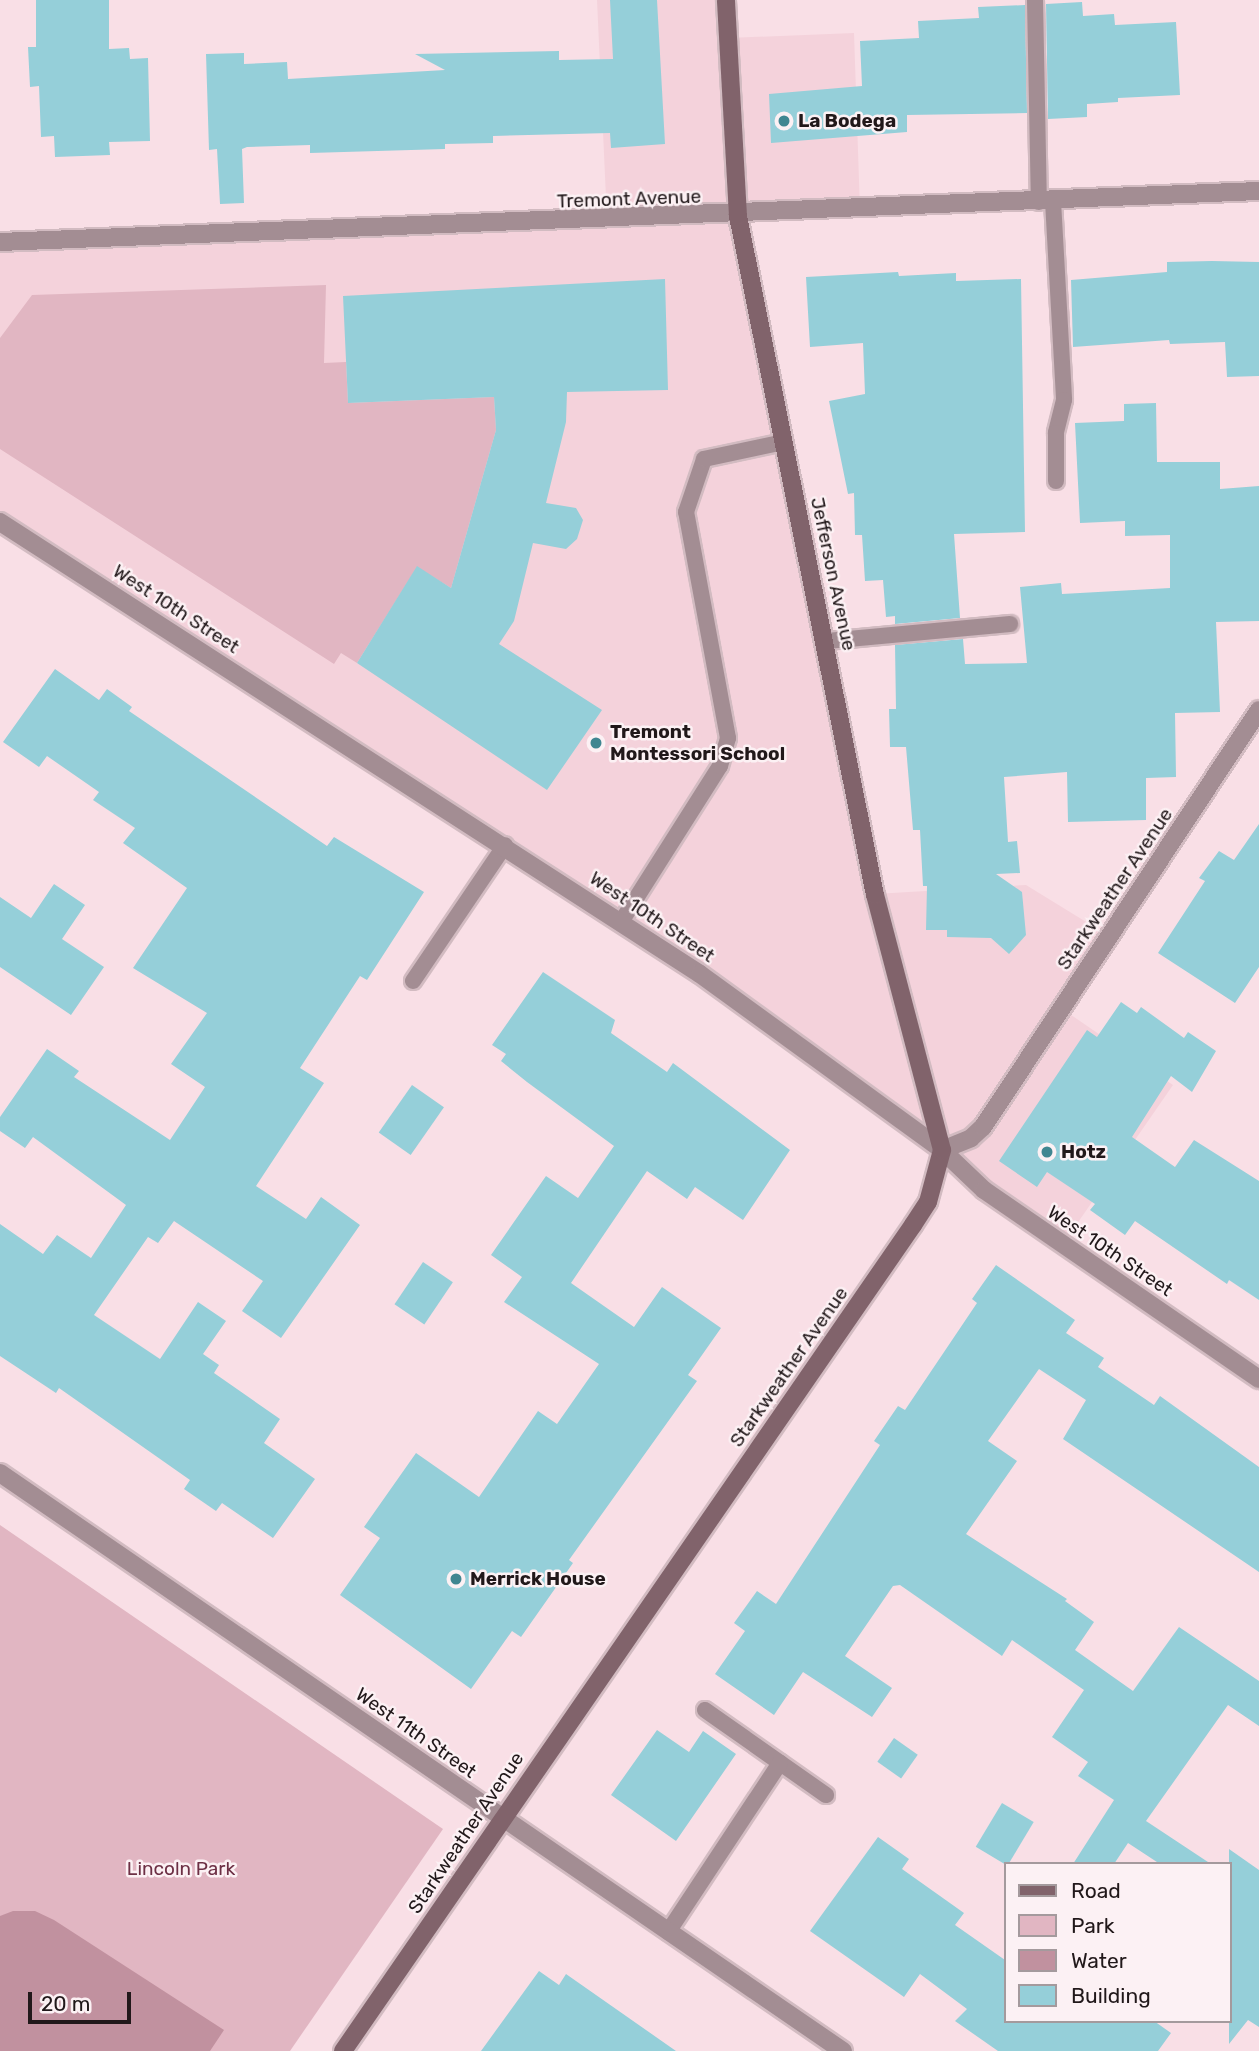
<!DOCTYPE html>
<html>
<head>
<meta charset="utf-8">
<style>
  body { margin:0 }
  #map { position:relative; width:1259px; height:2051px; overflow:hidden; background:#f9dfe6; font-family:Rubik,sans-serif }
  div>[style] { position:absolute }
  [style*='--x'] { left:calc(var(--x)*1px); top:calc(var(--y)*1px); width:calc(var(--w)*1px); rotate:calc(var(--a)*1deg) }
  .built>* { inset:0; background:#f4d2db }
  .green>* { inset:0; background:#e1b6c2 }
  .water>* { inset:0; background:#c1919f }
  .building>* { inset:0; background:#95cfd9; transform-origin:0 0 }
  .roads { filter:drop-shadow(2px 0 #d2bbc1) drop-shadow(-2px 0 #d2bbc1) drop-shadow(0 2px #d2bbc1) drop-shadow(0 -2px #d2bbc1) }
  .lane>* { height:16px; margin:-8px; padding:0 8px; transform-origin:8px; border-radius:8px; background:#a38d93 }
  .street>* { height:18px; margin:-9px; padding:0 9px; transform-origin:9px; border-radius:9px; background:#a38d93 }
  .secondary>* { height:18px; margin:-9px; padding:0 9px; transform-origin:9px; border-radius:9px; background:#81636b }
  .dots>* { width:19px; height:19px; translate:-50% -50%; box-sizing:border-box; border:4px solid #fcf1f4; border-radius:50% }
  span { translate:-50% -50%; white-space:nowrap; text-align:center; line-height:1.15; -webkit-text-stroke:5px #fcf1f4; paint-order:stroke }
  .poi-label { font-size:19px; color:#21181a; font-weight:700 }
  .left { translate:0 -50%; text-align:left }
  .street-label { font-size:19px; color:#21181a }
  .park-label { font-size:19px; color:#6d3045 }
  .legend { position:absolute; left:1004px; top:1862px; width:228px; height:161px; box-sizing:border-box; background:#fcf1f4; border:2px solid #a49a9d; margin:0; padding:9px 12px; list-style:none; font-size:21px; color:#21181a }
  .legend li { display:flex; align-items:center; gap:14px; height:35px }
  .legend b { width:35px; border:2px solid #a49a9d }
  .scale { position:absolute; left:28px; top:1992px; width:103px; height:32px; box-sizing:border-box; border:4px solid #21181a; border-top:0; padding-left:9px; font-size:21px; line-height:24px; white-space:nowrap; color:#21181a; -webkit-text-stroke:5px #fcf1f4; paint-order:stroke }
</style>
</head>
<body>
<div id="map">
  <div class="built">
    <i style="clip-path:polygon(597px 0,726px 0,728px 38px,854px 33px,860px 210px,739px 216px,875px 894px,1026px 885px,1109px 936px,1061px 1008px,1173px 1085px,1063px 1244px,700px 974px,0 522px,0 242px,607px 220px)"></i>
  </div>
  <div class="green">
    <i style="clip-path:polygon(326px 285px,324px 363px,346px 362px,348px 403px,494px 397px,496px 430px,451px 588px,417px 567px,357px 663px,341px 653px,334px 664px,0 449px,0 338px,32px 295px)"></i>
    <i style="clip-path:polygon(0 1525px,443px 1829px,290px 2051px,0 2051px)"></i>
  </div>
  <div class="water">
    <i style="clip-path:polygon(13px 1911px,35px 1911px,54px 1920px,224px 2030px,210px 2051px,0 2051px,0 1916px)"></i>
  </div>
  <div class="building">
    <i style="clip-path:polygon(36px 0,109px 0,109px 49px,129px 48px,130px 59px,148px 58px,150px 141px,109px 142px,110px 155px,55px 157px,54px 136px,41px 137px,39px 86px,30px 87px,28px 47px,36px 47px)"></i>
    <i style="clip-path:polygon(610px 0,657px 0,665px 144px,611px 148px,610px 133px,493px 136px,493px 143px,445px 144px,445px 149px,310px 153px,310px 145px,247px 147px,242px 149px,244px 203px,220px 204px,217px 149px,209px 150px,206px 54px,244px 53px,244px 64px,287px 62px,288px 79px,445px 70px,415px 54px,559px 51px,559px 60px,613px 59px)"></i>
    <i style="clip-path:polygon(1082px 2px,1083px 16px,1114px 14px,1115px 25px,1176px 22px,1180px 95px,1118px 98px,1118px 102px,1087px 104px,1087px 117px,1048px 119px,1046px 4px)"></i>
    <i style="clip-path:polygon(1025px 5px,1027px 113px,907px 115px,907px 132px,771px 143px,769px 94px,862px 86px,860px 41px,919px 38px,918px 21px,979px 18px,978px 7px)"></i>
    <i style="clip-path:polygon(1212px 261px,1259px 262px,1259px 376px,1227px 377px,1225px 342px,1170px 344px,1169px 340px,1073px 347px,1071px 280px,1167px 272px,1167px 262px)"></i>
    <i style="clip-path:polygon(898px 272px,899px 276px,956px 273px,956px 281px,1021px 279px,1025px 532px,954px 534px,960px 618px,895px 624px,895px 616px,886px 617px,883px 580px,865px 581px,862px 535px,855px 535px,854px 493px,848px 494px,829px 401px,865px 394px,863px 343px,810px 347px,806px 277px)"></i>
    <i style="clip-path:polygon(665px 279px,668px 390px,567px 392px,566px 422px,546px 503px,576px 508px,583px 520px,577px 539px,566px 549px,533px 543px,514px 621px,499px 644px,602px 710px,547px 790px,357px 663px,417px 566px,451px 588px,496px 430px,494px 397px,348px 403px,343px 296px)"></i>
    <i style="clip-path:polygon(1156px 403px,1157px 462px,1220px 462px,1220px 489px,1259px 486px,1259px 621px,1216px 622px,1220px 712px,1175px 713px,1176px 777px,1146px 778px,1146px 820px,1068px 822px,1067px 772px,1004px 777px,1008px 842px,1017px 841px,1020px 873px,996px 874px,1022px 892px,1026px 935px,1009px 954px,991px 938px,947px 937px,947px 930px,926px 930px,927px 886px,923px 886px,920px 830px,913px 830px,906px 747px,890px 747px,889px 709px,896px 709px,895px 645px,963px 639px,965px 664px,1027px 663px,1020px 587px,1061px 583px,1062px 594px,1170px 588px,1170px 535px,1125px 536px,1125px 521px,1080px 523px,1075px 423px,1124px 421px,1124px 404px)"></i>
    <i style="clip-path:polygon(55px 669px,99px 700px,107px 689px,132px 707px,129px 711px,327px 846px,334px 837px,424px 892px,367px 980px,360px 976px,300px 1068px,324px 1083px,256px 1186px,306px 1219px,321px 1197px,360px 1225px,281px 1338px,242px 1311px,263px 1281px,174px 1221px,158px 1243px,148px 1237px,94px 1315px,160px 1359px,198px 1302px,226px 1321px,203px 1354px,219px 1365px,214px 1373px,280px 1419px,264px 1443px,315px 1479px,273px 1538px,222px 1503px,216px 1511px,184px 1489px,190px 1480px,59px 1388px,56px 1393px,0 1356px,0 1224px,43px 1254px,57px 1235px,91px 1258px,126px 1205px,33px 1137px,25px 1148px,0 1131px,0 1117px,47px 1049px,79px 1071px,74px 1077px,170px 1140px,205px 1087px,171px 1064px,207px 1013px,133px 968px,187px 888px,123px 843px,135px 828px,93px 800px,99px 792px,47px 756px,39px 767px,3px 742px)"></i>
    <i style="clip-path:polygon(1259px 824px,1259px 967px,1235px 1003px,1158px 953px,1205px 881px,1199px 878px,1219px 851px,1234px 860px)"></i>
    <i style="clip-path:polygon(54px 884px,85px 905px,62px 939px,104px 967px,71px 1015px,0 967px,0 897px,31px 918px)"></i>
    <i style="clip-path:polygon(543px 972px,615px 1020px,611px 1033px,667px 1072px,673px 1063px,790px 1150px,743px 1220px,695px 1187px,687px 1199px,647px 1171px,571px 1283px,634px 1327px,662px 1287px,721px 1328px,688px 1375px,697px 1381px,569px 1560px,573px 1563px,521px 1637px,512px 1631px,471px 1689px,340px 1595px,380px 1538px,364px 1527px,416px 1453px,479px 1497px,538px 1411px,557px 1424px,599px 1364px,504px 1302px,522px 1277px,491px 1255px,546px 1176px,578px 1198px,614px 1146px,527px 1082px,501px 1061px,506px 1054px,492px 1045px)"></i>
    <i style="clip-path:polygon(1121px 1002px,1137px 1013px,1141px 1007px,1184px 1038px,1188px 1032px,1216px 1051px,1192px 1092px,1171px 1076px,1132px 1137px,1175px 1167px,1194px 1140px,1259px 1181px,1259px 1300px,1229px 1280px,1227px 1284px,1135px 1221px,1125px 1235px,1090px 1210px,1095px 1204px,1047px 1172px,1037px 1187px,999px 1161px,1087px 1030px,1097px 1037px)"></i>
    <i style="left:412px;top:1085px;width:39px;height:58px;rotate:35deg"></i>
    <i style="left:423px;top:1262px;width:36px;height:51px;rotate:34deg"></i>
    <i style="clip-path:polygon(996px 1265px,1075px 1320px,1066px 1333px,1104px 1358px,1098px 1367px,1154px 1405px,1160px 1396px,1259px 1467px,1259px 1572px,1063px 1439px,1086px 1400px,1039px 1369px,988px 1441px,1017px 1461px,966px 1534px,1067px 1599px,1065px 1601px,1094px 1622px,1075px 1650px,1133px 1691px,1179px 1627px,1259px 1681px,1259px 1726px,1228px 1705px,1146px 1821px,1211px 1864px,1160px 1864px,1128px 1843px,1114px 1864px,1073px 1864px,1114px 1800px,1078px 1776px,1088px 1762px,1052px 1737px,1084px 1690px,1012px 1640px,1002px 1656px,900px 1585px,893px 1586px,845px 1656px,892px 1688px,872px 1717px,803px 1672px,774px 1715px,715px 1674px,745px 1631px,734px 1623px,757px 1591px,776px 1604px,880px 1445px,874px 1441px,898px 1406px,905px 1410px,977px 1303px,972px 1299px)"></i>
    <i style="clip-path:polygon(657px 1730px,689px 1752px,703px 1731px,736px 1754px,676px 1841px,611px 1795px)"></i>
    <i style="left:894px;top:1738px;width:29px;height:29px;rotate:35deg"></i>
    <i style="left:1002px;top:1803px;width:37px;height:51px;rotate:31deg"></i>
    <i style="clip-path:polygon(878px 1837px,909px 1859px,902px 1869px,964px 1913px,955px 1925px,1005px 1960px,1005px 2021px,1154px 2021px,1171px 2033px,1158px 2051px,998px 2051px,955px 2021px,967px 2009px,920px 1974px,904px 1997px,810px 1931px)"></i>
    <i style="clip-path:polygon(1229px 1849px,1259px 1870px,1259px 2027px,1248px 2020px,1229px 2044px)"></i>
    <i style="clip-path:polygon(539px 1971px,559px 1985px,566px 1974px,676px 2051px,481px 2051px)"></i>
  </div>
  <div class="roads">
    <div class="lane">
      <i style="--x:1035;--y:0;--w:202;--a:88.9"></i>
      <i style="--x:1053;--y:201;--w:199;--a:86.8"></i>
      <i style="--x:1064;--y:400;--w:34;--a:104"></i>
      <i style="--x:1056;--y:433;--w:48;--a:90"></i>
      <i style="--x:827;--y:641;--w:184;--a:-5.3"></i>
      <i style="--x:621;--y:922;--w:185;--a:-57.6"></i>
      <i style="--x:720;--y:766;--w:29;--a:-74"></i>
      <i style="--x:728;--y:738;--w:230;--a:-100.5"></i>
      <i style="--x:686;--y:512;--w:56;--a:-71.2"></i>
      <i style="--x:704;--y:459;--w:82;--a:-12"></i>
      <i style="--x:413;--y:981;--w:164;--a:-55.9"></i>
      <i style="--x:705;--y:1710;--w:148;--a:35.1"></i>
      <i style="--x:668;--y:1932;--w:203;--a:-56.5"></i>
    </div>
    <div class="street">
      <i style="--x:0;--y:242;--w:1260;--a:-2.32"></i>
      <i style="--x:0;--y:522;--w:833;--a:32.85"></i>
      <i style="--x:700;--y:974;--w:299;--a:36"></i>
      <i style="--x:942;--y:1150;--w:58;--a:43.6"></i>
      <i style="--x:984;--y:1190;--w:334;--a:34.5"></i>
      <i style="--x:942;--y:1150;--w:31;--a:-22"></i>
      <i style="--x:971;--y:1138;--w:16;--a:-43"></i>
      <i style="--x:983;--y:1127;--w:500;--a:-56.5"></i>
      <i style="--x:0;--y:1473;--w:1022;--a:34.44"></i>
    </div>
    <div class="secondary">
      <i style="--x:343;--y:2051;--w:1004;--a:-55.39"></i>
      <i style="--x:913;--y:1225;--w:27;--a:-57"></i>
      <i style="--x:928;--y:1202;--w:54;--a:-74.9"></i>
      <i style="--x:942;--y:1150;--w:264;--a:-104.7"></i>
      <i style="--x:875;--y:895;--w:693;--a:-101.41"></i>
      <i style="--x:738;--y:216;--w:216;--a:-93.2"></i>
    </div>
  </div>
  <div class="dots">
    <i style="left:784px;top:121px;background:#408691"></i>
    <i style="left:596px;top:743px;background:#408691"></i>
    <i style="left:1047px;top:1152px;background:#408691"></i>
    <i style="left:456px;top:1579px;background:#408691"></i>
  </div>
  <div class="poi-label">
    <span class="left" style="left:798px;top:121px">La Bodega</span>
    <span class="left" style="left:610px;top:743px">Tremont<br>Montessori School</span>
    <span class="left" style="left:1061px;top:1152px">Hotz</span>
    <span class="left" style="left:470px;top:1579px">Merrick House</span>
  </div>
  <div class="street-label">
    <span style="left:629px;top:199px;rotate:-2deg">Tremont Avenue</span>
    <span style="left:833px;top:574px;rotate:78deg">Jefferson Avenue</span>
    <span style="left:176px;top:609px;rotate:33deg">West 10th Street</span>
    <span style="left:1115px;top:889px;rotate:-56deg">Starkweather Avenue</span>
    <span style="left:652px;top:917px;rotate:34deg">West 10th Street</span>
    <span style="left:1110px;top:1251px;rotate:34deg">West 10th Street</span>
    <span style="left:789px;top:1367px;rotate:-55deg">Starkweather Avenue</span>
    <span style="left:416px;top:1733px;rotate:35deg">West 11th Street</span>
    <span style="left:466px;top:1833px;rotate:-56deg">Starkweather Avenue</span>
  </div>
  <div class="park-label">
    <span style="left:181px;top:1869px">Lincoln Park</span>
  </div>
  <ul class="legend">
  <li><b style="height:9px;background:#81636b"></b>Road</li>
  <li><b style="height:19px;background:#e1b6c2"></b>Park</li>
  <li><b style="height:19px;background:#c1919f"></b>Water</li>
  <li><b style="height:19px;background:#95cfd9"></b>Building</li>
  </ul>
  <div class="scale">20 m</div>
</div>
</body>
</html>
